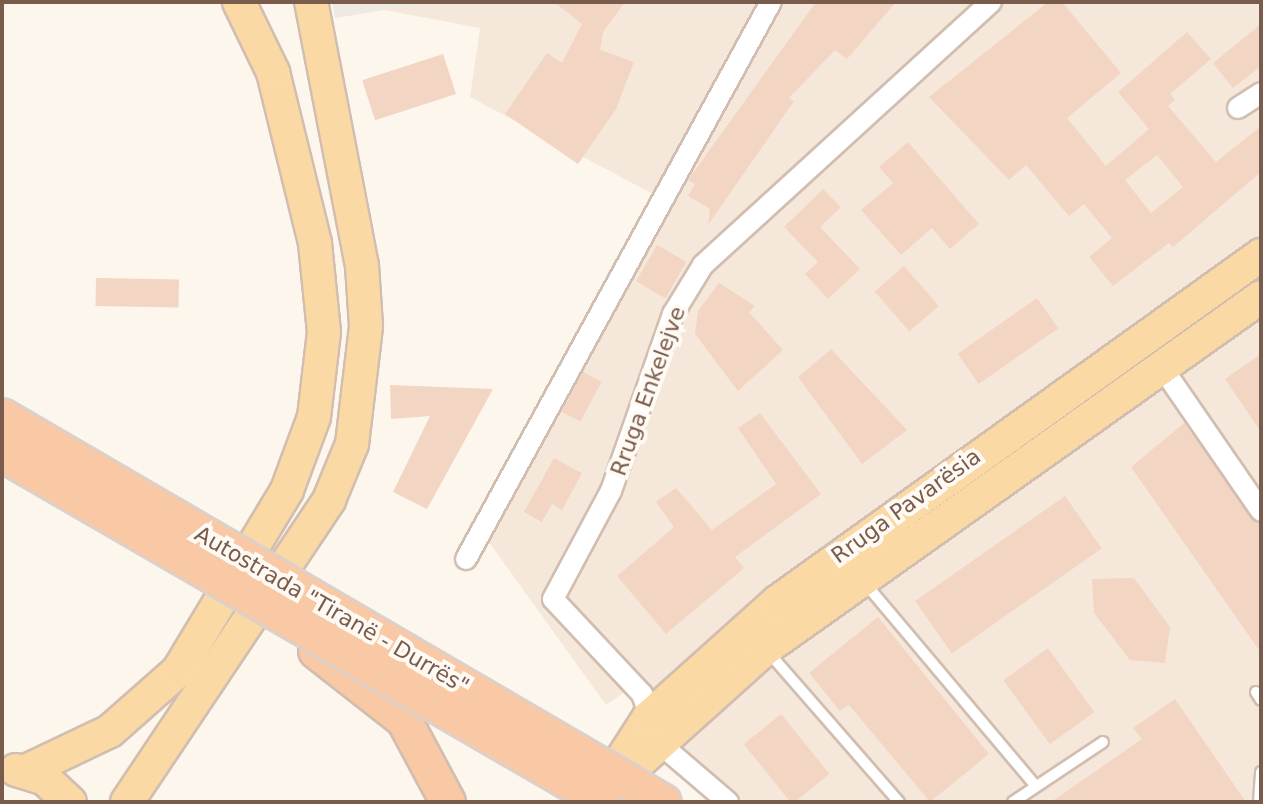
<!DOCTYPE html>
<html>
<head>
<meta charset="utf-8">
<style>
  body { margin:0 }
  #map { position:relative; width:1263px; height:804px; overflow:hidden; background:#fdf6ec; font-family:"DejaVu Sans",sans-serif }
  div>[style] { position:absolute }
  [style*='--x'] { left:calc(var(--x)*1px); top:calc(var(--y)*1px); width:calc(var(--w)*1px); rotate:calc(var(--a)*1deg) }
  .residential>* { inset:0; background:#f5e8da }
  .industrial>* { inset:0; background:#efe9e4 }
  .building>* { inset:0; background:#f3d5c3; transform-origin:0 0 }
  .roads { filter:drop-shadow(2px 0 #d1beb0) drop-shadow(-2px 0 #d1beb0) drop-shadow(0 2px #d1beb0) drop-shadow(0 -2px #d1beb0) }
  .service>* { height:10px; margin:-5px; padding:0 5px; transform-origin:5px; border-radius:5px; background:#fff }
  .minor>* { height:20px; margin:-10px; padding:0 10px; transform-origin:10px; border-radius:10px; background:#fff }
  .primary>* { height:32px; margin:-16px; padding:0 16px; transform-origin:16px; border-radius:16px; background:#fbd9a5 }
  .trunk>* { height:34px; margin:-17px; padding:0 17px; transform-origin:17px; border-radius:17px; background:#f9c8a4 }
  .bridges { filter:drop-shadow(2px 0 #dad1cd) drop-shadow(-2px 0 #dad1cd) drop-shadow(0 2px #dad1cd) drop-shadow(0 -2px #dad1cd) }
  .trunk-bridge>* { height:34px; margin:-17px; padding:0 17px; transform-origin:17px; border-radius:17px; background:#f9c8a4 }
  span { translate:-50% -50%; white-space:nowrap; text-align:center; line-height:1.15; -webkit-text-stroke:8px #fffaf3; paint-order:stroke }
  .street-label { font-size:22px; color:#7a5c4d }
  .frame { position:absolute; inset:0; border:4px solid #7a5c4d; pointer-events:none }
</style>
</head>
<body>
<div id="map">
  <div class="residential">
    <i style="clip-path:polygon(342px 2px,1261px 2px,1261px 802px,740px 802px,668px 749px,640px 681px,606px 705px,486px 538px,670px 203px,470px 97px,480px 28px)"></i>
  </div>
  <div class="industrial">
    <i style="clip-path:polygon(332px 2px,435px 2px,335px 18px)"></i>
  </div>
  <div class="building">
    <i style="clip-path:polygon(554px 2px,625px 2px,603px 32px,600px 50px,634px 62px,616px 109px,578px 164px,505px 114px,547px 53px,562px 63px,582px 24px)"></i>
    <i style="clip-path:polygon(816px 2px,896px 2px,847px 59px,835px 50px,789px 98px,794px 101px,708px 225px,710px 209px,688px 196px,695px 184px,688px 180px)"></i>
    <i style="clip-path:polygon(evenodd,1048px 2px,1062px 2px,1121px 73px,1067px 118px,1106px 166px,1149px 129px,1118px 92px,1187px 32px,1211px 59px,1170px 94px,1175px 100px,1168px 106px,1216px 162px,1261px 126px,1261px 172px,1173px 247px,1169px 243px,1113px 286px,1089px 257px,1112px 238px,1084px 204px,1069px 216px,1026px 165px,1009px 180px,929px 97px,1048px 2px,1157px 155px,1183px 187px,1151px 213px,1125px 180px,1157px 155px)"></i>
    <i style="clip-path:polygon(1261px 24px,1261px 66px,1233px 88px,1213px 63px)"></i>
    <i style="left:443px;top:54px;width:42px;height:85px;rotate:72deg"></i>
    <i style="clip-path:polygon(908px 142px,979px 224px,950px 249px,932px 228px,901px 255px,861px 210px,893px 183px,879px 167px)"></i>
    <i style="clip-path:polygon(823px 189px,841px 207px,820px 227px,860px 269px,828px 299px,805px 274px,818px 262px,784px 227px)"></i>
    <i style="left:657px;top:245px;width:34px;height:42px;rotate:30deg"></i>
    <i style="left:904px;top:266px;width:53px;height:39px;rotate:49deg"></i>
    <i style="left:96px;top:278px;width:83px;height:28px;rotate:1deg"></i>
    <i style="clip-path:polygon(719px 283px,755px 306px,749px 312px,783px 350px,738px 391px,695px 334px,698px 311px)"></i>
    <i style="left:1037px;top:298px;width:37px;height:97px;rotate:55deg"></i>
    <i style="clip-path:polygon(831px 349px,907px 430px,862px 464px,798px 377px)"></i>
    <i style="clip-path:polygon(1261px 354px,1261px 432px,1225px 379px)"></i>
    <i style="left:583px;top:372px;width:21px;height:45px;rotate:28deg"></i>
    <i style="clip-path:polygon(390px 385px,493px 389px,427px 509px,393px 492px,430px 416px,391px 419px)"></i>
    <i style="clip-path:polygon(760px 413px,821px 494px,735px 557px,744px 568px,666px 634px,617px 576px,674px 527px,656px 502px,676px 488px,712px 530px,776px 484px,738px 428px)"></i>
    <i style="clip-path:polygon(1184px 423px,1261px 524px,1261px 653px,1131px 467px)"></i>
    <i style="clip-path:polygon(554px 458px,582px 473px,562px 510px,552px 504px,542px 522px,524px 512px)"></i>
    <i style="left:1065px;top:496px;width:64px;height:183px;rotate:55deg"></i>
    <i style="clip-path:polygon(1134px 578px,1170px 627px,1165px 663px,1130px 660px,1094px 613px,1092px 579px)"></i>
    <i style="clip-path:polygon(878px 617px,989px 754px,930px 802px,849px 705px,840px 711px,809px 673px)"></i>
    <i style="left:1048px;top:648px;width:79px;height:55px;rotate:54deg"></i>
    <i style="clip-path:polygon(1175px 699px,1246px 802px,1051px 802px,1142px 739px,1133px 728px)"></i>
    <i style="left:781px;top:714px;width:77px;height:48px;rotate:51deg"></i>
  </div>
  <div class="roads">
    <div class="service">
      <i style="--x:864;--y:582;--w:267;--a:49.9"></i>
      <i style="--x:769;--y:653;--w:198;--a:48.9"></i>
      <i style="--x:1256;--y:692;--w:9;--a:58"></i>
      <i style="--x:1013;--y:802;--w:108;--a:-33.7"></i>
      <i style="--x:1259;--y:802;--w:30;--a:-86"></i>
    </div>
    <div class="minor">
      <i style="--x:1238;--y:108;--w:27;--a:-33"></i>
      <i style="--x:1161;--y:366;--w:176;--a:55.4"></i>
      <i style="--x:466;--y:559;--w:635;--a:-61.3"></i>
      <i style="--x:728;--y:802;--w:91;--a:-139.5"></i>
      <i style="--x:659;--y:743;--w:52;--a:-109.1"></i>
      <i style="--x:642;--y:694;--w:130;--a:-133.1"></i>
      <i style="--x:553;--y:599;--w:123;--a:-61.8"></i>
      <i style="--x:611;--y:491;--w:188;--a:-70.7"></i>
      <i style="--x:673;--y:314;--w:57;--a:-58.5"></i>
      <i style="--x:703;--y:265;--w:390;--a:-42.4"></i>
    </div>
    <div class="primary">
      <i style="--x:16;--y:770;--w:30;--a:17"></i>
      <i style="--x:45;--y:779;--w:34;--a:43"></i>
      <i style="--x:24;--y:772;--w:95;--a:-25.5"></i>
      <i style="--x:110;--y:731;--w:91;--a:-41.4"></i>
      <i style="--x:178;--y:671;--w:211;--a:-58.9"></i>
      <i style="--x:287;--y:490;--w:78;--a:-69.7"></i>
      <i style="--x:314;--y:417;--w:86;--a:-83.3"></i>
      <i style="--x:324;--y:332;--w:89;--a:-95.8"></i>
      <i style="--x:315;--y:243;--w:176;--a:-103.8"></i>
      <i style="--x:273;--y:72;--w:78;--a:-115.9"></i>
      <i style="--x:619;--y:780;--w:196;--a:-41.9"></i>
      <i style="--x:765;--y:649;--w:608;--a:-35.36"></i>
      <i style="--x:599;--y:795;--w:93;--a:-57.3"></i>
      <i style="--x:649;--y:717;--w:172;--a:-41.9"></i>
      <i style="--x:777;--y:602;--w:596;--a:-35.64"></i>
      <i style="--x:127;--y:802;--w:363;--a:-56.2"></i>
      <i style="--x:329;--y:500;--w:61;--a:-67.7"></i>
      <i style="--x:352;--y:444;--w:119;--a:-83.2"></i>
      <i style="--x:366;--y:326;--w:60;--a:-93.8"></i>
      <i style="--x:362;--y:266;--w:269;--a:-100.9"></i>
    </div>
    <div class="trunk">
      <i style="--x:316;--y:651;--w:112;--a:38.1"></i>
      <i style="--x:404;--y:720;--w:93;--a:61.8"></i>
    </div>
  </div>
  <div class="bridges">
    <div class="trunk-bridge">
      <i style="--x:2;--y:416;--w:766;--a:30.25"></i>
      <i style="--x:2;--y:454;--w:694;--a:30.07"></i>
    </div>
  </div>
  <div class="street-label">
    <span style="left:648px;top:391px;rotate:-70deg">Rruga Enkelejve</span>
    <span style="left:906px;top:506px;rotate:-36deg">Rruga Pavarësia</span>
    <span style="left:332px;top:610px;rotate:30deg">Autostrada "Tiranë - Durrës"</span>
  </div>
  <div class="frame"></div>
</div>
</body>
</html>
